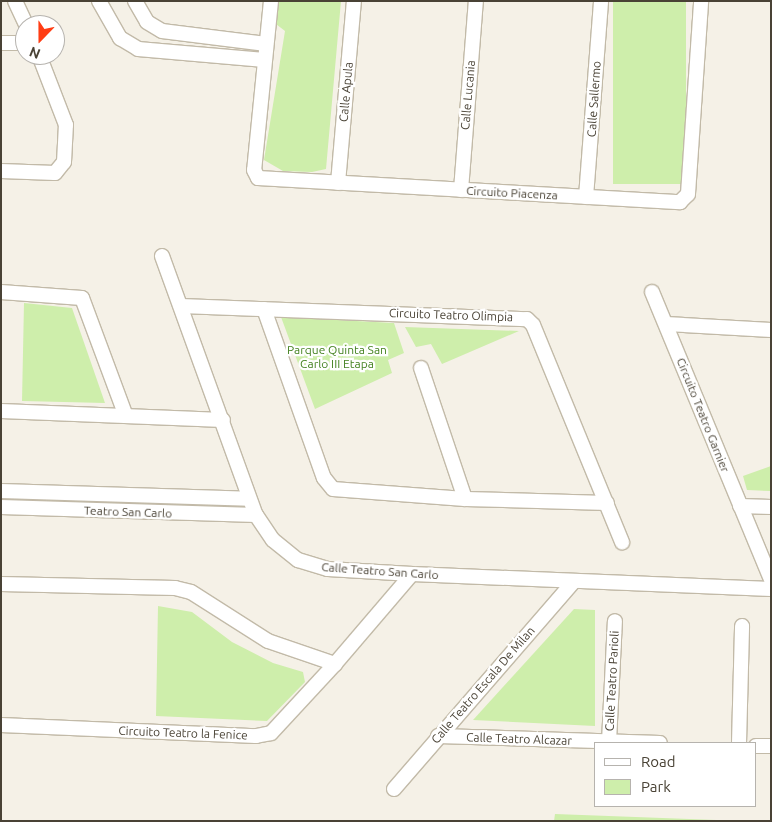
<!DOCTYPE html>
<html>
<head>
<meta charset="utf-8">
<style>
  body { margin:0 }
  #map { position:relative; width:772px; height:822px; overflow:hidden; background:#f5f1e7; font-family:Ubuntu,sans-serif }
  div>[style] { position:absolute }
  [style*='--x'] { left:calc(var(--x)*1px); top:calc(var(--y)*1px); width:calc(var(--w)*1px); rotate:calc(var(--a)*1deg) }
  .green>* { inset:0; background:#ceeeab; transform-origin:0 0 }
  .roads { filter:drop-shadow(1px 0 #c2baa8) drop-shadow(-1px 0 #c2baa8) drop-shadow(0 1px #c2baa8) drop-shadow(0 -1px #c2baa8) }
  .minor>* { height:14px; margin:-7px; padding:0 7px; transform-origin:7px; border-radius:7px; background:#fff }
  span { translate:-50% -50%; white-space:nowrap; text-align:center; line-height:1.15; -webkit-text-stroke:4.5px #fff; paint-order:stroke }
  .street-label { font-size:12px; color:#494235 }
  .park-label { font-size:12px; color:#448221 }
  .frame { position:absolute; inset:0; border:2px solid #494235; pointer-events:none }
  .legend { position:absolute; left:594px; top:742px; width:162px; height:65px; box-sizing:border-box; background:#fff; border:1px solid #b6b3ae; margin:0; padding:6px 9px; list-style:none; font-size:15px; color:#494235 }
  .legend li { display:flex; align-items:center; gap:10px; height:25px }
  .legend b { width:25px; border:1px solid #b6b3ae }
  .north { position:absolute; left:15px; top:15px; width:50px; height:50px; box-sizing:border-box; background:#fff; border:1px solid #b6b3ae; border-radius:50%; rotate:202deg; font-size:14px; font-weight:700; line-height:20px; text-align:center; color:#494235 }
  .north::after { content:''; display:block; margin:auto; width:18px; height:22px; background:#ff3d14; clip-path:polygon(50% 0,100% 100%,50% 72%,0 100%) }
</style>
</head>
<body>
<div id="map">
  <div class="green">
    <i style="clip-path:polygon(276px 1px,341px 1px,326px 169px,312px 172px,283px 171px,264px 160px,285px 31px,272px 21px)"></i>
    <i style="left:613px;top:1px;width:73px;height:183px"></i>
    <i style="clip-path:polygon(24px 303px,72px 308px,105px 403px,22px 401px)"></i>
    <i style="clip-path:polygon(281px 317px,394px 323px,404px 353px,388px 360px,392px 373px,315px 409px)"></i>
    <i style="clip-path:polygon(405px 327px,519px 331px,442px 364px,431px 344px,416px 347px)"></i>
    <i style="clip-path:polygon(771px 466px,771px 491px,747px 490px,743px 476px)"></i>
    <i style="clip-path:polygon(158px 606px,192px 612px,232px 642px,273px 663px,303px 672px,305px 682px,267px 721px,156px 716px)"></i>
    <i style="clip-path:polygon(574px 609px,595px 610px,595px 726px,473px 720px)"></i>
    <i style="clip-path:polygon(555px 814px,743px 821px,554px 821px)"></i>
  </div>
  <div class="roads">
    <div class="minor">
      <i style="--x:15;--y:1;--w:26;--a:65"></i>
      <i style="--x:99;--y:1;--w:43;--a:60.4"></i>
      <i style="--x:120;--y:38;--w:21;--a:31"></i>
      <i style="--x:138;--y:49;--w:127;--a:5"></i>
      <i style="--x:135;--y:1;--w:24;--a:60"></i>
      <i style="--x:147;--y:22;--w:17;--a:31"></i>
      <i style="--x:162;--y:31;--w:105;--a:7.1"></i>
      <i style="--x:271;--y:1;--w:170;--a:95.7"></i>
      <i style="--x:254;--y:170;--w:9;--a:63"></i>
      <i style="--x:258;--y:178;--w:423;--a:3.3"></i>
      <i style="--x:680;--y:202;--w:11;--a:-45"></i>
      <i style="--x:688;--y:194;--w:193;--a:-86.1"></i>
      <i style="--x:1;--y:43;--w:24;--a:0"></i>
      <i style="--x:1;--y:171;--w:54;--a:2.1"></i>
      <i style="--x:55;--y:173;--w:14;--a:-51"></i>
      <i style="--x:64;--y:162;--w:37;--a:-87"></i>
      <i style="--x:66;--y:125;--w:75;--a:-111.1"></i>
      <i style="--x:338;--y:183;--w:183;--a:-85"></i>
      <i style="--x:461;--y:190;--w:190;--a:-85.5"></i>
      <i style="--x:586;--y:197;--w:197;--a:-85.6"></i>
      <i style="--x:162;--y:256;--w:276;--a:70.1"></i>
      <i style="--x:256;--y:515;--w:30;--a:56"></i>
      <i style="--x:273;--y:540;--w:32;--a:39"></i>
      <i style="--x:298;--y:560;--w:31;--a:17"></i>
      <i style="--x:328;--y:569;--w:84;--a:3.4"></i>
      <i style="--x:412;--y:574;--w:359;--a:2.4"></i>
      <i style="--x:1;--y:292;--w:81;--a:4.2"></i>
      <i style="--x:82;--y:298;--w:126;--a:69.6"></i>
      <i style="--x:652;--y:292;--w:312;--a:67.5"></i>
      <i style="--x:181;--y:306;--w:346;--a:2.2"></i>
      <i style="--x:527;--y:319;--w:8;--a:45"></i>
      <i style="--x:533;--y:325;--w:235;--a:67.7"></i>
      <i style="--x:264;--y:309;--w:179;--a:70.5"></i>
      <i style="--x:324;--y:478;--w:14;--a:51"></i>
      <i style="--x:333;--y:489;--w:132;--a:4.3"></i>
      <i style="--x:465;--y:499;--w:142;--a:1.6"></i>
      <i style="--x:666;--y:324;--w:105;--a:3.3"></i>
      <i style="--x:421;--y:368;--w:138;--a:71.4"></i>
      <i style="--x:1;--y:411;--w:222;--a:2.3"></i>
      <i style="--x:1;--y:491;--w:248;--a:1.8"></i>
      <i style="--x:740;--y:506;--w:31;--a:2"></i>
      <i style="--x:1;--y:507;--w:255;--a:1.8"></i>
      <i style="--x:1;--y:584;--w:174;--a:1.3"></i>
      <i style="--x:175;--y:588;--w:16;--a:14"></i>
      <i style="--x:191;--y:592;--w:91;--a:32.5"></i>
      <i style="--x:268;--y:641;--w:71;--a:18.9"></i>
      <i style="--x:1;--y:725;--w:255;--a:2.5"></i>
      <i style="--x:256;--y:736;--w:15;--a:-11"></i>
      <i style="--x:271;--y:733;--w:94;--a:-47.2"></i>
      <i style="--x:335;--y:664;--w:118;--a:-49.5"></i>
      <i style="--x:438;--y:736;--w:222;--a:1.8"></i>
      <i style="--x:609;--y:742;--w:121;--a:-87.2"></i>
      <i style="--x:739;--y:743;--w:117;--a:-88.5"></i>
      <i style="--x:756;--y:746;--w:15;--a:0"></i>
      <i style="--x:394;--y:789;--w:274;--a:-49.1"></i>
    </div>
  </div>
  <div class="street-label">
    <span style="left:346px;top:92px;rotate:-85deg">Calle Apula</span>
    <span style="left:468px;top:95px;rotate:-85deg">Calle Lucania</span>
    <span style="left:594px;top:99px;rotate:-86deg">Calle Sallermo</span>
    <span style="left:512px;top:193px;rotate:3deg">Circuito Piacenza</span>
    <span style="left:451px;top:315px;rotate:2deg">Circuito Teatro Olimpia</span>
    <span style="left:703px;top:415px;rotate:68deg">Circuito Teatro Garnier</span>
    <span style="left:128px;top:512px;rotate:2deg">Teatro San Carlo</span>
    <span style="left:380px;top:571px;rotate:4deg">Calle Teatro San Carlo</span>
    <span style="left:612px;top:681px;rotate:-87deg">Calle Teatro Parioli</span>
    <span style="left:483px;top:685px;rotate:-49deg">Calle Teatro Escala De Milan</span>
    <span style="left:183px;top:733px;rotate:2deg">Circuito Teatro la Fenice</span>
    <span style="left:519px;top:739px;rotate:2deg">Calle Teatro Alcazar</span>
  </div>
  <div class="park-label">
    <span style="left:337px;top:357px">Parque Quinta San<br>Carlo III Etapa</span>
  </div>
  <div class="frame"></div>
  <ul class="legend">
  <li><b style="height:6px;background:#fff"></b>Road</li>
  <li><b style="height:14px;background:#ceeeab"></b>Park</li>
  </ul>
  <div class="north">N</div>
</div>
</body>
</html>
